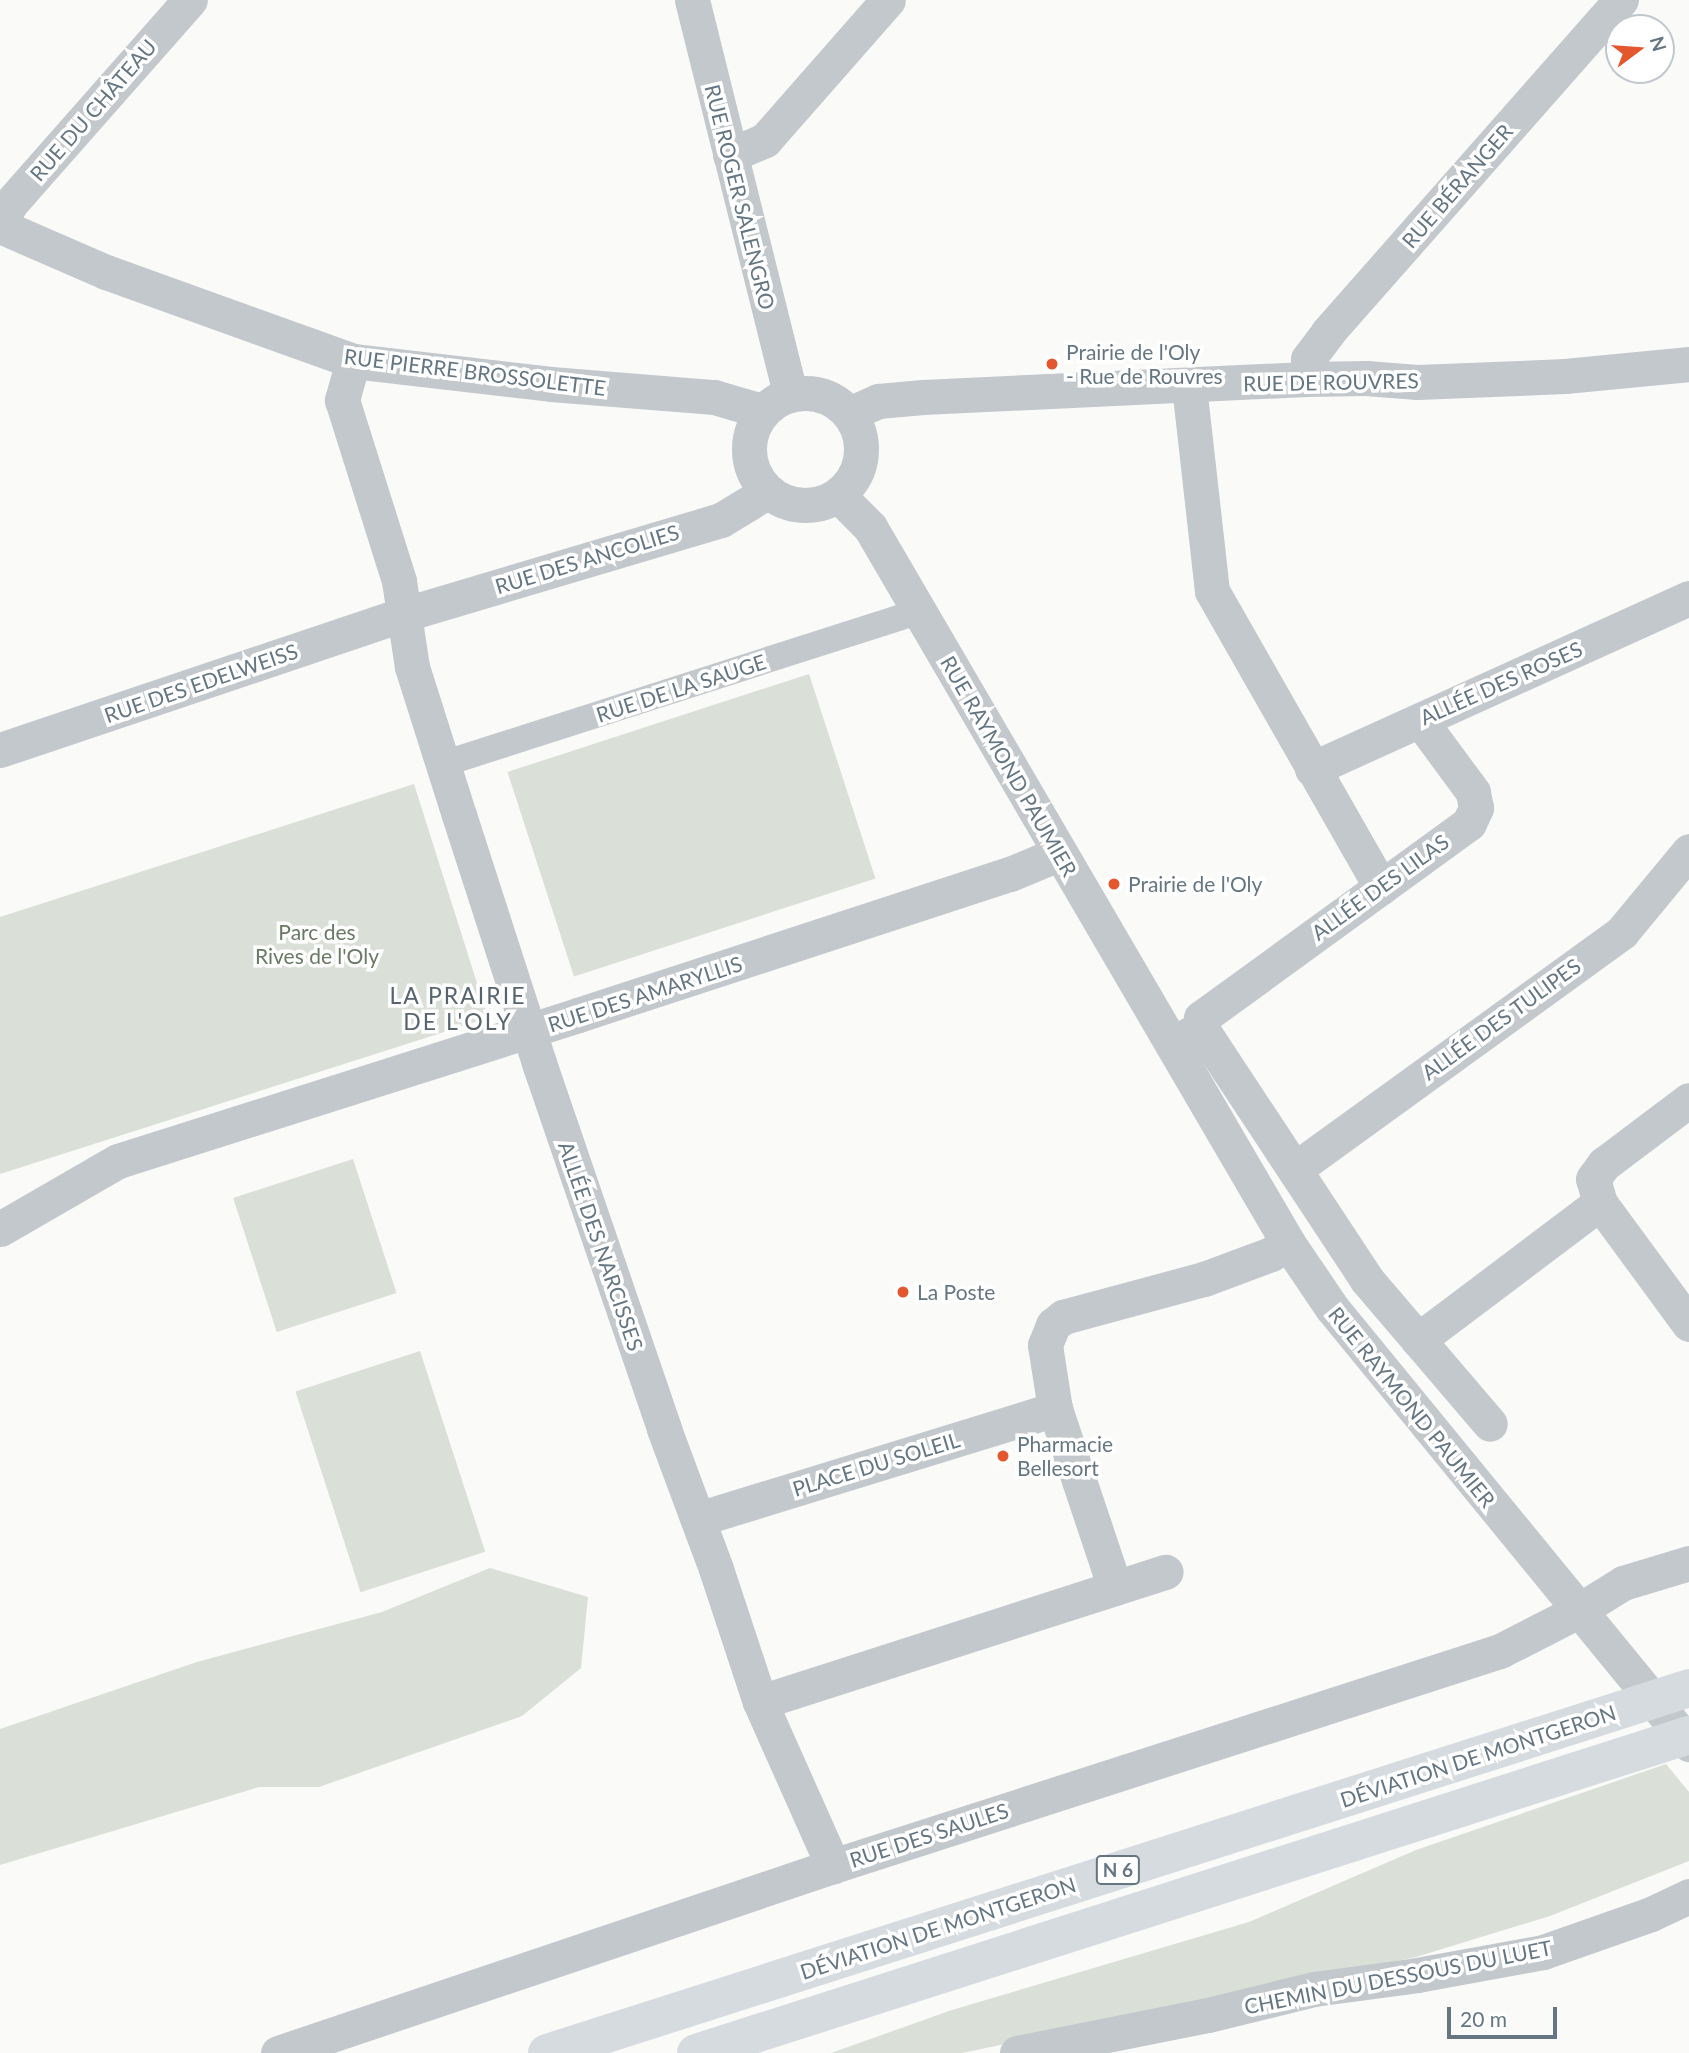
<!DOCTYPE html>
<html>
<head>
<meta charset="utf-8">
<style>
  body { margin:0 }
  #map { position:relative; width:1689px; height:2053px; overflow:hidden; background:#fafaf8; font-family:Lato,sans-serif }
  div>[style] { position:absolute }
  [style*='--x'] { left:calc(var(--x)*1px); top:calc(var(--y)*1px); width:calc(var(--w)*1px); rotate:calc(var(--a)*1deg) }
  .green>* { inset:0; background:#dadfd7; transform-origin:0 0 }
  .pedestrian>* { height:26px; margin:-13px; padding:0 13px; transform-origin:13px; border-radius:13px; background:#c3c8cc }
  .minor>* { height:35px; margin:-17.5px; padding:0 17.5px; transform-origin:17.5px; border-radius:17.5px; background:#c3c8cc }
  .minor>.ring { margin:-17.5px; padding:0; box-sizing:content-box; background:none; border:35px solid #c3c8cc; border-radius:50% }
  .primary>* { height:38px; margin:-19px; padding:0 19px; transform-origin:19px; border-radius:19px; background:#d6dbdf }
  .dots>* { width:19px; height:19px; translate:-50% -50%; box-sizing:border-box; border:4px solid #fff; border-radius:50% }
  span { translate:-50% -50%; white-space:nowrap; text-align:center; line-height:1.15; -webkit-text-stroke:7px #fff; paint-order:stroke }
  .shield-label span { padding:2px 5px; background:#fff; border:2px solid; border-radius:5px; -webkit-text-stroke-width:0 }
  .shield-label { font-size:19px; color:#657683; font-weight:700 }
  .street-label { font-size:21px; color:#657683 }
  .poi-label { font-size:21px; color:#657683 }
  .left { translate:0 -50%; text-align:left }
  .park-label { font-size:21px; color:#687a64 }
  .neighbourhood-label { font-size:23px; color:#57646e; letter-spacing:2px }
  .north { position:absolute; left:1605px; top:14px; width:70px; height:70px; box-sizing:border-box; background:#fff; border:2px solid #c1c8cd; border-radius:50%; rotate:74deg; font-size:19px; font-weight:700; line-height:28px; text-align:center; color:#657683 }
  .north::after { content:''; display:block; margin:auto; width:24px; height:32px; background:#e4572e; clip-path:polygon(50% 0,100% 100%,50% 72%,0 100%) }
  .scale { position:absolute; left:1447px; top:2007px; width:110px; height:32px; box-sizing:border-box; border:4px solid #657683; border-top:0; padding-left:9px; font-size:21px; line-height:24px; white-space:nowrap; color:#657683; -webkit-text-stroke:5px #fff; paint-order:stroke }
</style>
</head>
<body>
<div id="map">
  <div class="green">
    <i style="left:809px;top:674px;width:215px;height:317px;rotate:72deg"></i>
    <i style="clip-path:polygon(414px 784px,488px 1018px,0 1174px,0 917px)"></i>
    <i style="left:353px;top:1159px;width:141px;height:126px;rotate:72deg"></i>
    <i style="left:420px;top:1351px;width:211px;height:131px;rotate:72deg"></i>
    <i style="clip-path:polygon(490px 1568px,588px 1597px,581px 1668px,522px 1716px,319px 1787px,259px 1787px,0 1865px,0 1729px,197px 1662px,382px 1612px)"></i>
    <i style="clip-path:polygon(1666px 1764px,1689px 1792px,1689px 1861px,1550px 1916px,1416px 1957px,962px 2053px,831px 2053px,952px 2010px,1249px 1922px,1416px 1850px)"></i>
  </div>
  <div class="pedestrian">
    <i style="--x:443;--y:764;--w:501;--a:-17.78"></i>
  </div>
  <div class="minor">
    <i style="--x:692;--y:0;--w:406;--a:76"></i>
    <i style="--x:730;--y:155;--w:38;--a:-23"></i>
    <i style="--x:765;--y:140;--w:186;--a:-48.7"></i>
    <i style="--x:0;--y:223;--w:21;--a:-62"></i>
    <i style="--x:10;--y:204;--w:272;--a:-48.6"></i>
    <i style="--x:0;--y:226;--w:116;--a:23.5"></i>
    <i style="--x:106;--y:272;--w:263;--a:19.8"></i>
    <i style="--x:353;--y:361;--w:199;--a:6.6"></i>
    <i style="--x:551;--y:384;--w:164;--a:4.6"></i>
    <i style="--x:714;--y:397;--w:50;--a:16.3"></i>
    <i style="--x:353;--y:361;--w:41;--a:105.8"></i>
    <i style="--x:342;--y:400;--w:190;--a:72.5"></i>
    <i style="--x:399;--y:581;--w:87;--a:81.4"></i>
    <i style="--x:412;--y:667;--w:155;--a:72.4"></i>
    <i style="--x:459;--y:815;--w:261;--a:72.1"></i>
    <i style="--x:539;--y:1063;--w:387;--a:71.1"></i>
    <i style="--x:664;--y:1429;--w:149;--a:69.6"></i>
    <i style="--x:716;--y:1569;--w:140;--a:71.7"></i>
    <i style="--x:760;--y:1702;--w:180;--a:66"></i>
    <i style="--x:1307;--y:379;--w:20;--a:-87"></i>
    <i style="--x:1308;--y:359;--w:34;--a:-53"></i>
    <i style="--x:1328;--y:332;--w:443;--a:-48.6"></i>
    <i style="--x:1189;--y:386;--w:206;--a:83.6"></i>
    <i style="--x:1212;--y:591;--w:341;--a:60.3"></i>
    <i class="ring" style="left:749px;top:393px;width:77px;height:77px"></i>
    <i style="--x:849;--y:414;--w:32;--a:-24"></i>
    <i style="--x:878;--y:401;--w:45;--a:-5.1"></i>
    <i style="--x:923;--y:397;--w:384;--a:-2.7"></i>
    <i style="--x:1307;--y:379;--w:59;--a:-1"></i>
    <i style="--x:1366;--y:378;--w:51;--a:4.5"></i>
    <i style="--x:1417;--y:382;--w:148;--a:-2.3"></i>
    <i style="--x:1565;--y:376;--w:125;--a:-5.5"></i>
    <i style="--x:838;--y:495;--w:45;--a:45"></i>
    <i style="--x:870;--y:527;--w:829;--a:59.72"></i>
    <i style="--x:1288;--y:1243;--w:78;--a:55.9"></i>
    <i style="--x:1332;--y:1308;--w:564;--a:50.69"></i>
    <i style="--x:0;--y:750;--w:424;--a:-18.6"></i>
    <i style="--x:402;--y:615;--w:333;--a:-16.6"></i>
    <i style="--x:721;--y:520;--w:54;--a:-31.3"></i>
    <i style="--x:1312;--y:769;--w:414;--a:-24.4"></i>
    <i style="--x:1201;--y:1028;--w:10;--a:-90"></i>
    <i style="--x:1201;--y:1018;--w:331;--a:-36"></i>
    <i style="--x:1469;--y:823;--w:17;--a:-65"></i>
    <i style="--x:1476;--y:808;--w:16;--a:-101"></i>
    <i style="--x:1473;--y:792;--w:89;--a:-126.4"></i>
    <i style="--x:1172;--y:1044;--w:33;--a:-29"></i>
    <i style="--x:1201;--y:1028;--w:302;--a:56.6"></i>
    <i style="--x:1367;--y:1280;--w:189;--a:49.5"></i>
    <i style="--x:1295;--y:1169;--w:404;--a:-35.9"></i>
    <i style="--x:1622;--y:932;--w:105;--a:-50.4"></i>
    <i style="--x:1600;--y:1203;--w:150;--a:53.7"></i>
    <i style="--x:0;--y:1229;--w:136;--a:-30"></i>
    <i style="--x:118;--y:1161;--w:483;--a:-17.6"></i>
    <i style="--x:578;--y:1015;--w:454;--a:-18.1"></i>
    <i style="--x:1010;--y:874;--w:52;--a:-22.6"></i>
    <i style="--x:1418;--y:1340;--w:228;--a:-37"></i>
    <i style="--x:1600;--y:1203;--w:25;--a:-106"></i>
    <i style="--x:1593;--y:1179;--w:19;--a:-54"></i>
    <i style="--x:1604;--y:1164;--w:106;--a:-37"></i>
    <i style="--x:698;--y:1519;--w:374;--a:-17.1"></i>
    <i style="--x:1115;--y:1588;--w:189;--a:-108.5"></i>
    <i style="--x:1055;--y:1409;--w:65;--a:-98.9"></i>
    <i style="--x:1045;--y:1345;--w:22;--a:-68"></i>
    <i style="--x:1053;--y:1325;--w:13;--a:-39"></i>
    <i style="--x:1063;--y:1317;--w:146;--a:-15.1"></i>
    <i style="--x:1204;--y:1279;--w:72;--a:-20.5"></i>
    <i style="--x:1271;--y:1254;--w:20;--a:-33"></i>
    <i style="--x:760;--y:1702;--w:426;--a:-17.8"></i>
    <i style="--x:278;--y:2053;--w:586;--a:-18.62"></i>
    <i style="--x:833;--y:1866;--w:701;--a:-17.87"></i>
    <i style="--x:1500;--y:1651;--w:88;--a:-27.1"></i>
    <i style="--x:1578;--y:1611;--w:53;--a:-31.9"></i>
    <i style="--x:1623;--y:1583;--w:69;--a:-16.9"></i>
    <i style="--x:1017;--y:2053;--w:195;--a:-11.3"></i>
    <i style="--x:1208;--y:2015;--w:109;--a:-13.8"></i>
    <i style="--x:1314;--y:1989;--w:104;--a:-7.7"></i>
    <i style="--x:1417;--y:1975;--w:128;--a:-10.3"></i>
    <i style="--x:1543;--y:1952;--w:114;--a:-19.4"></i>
    <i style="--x:1651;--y:1914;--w:42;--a:-25.3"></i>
  </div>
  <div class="primary">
    <i style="--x:547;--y:2053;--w:1199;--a:-17.72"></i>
    <i style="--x:696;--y:2053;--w:1043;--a:-17.76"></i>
  </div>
  <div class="dots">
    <i style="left:1052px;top:364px;background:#e4572e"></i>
    <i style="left:1114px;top:884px;background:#e4572e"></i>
    <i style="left:903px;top:1292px;background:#e4572e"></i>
    <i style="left:1003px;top:1456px;background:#e4572e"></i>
  </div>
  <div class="shield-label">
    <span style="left:1118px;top:1870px">N 6</span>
  </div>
  <div class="street-label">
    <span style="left:93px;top:110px;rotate:-49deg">RUE DU CHÂTEAU</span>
    <span style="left:1457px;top:186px;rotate:-49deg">RUE BÉRANGER</span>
    <span style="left:740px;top:197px;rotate:76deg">RUE ROGER SALENGRO</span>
    <span style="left:475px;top:372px;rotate:7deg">RUE PIERRE BROSSOLETTE</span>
    <span style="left:1331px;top:382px;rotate:-1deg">RUE DE ROUVRES</span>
    <span style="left:587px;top:559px;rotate:-17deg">RUE DES ANCOLIES</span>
    <span style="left:201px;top:683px;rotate:-19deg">RUE DES EDELWEISS</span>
    <span style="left:1501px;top:683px;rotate:-24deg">ALLÉE DES ROSES</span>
    <span style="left:681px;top:688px;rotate:-18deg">RUE DE LA SAUGE</span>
    <span style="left:1009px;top:766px;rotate:60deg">RUE RAYMOND PAUMIER</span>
    <span style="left:1380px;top:887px;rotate:-36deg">ALLÉE DES LILAS</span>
    <span style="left:645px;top:994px;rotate:-18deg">RUE DES AMARYLLIS</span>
    <span style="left:1501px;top:1019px;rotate:-36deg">ALLÉE DES TULIPES</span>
    <span style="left:601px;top:1246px;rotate:71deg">ALLÉE DES NARCISSES</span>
    <span style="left:1412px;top:1407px;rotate:51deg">RUE RAYMOND PAUMIER</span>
    <span style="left:876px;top:1464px;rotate:-17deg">PLACE DU SOLEIL</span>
    <span style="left:1478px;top:1756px;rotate:-18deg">DÉVIATION DE MONTGERON</span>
    <span style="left:929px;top:1835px;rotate:-18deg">RUE DES SAULES</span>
    <span style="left:938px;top:1928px;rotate:-18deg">DÉVIATION DE MONTGERON</span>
    <span style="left:1398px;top:1977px;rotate:-11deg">CHEMIN DU DESSOUS DU LUET</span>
  </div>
  <div class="poi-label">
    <span class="left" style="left:1066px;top:364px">Prairie de l'Oly<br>- Rue de Rouvres</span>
    <span class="left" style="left:1128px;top:884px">Prairie de l'Oly</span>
    <span class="left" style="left:917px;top:1292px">La Poste</span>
    <span class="left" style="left:1017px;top:1456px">Pharmacie<br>Bellesort</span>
  </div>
  <div class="park-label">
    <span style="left:317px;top:944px">Parc des<br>Rives de l'Oly</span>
  </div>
  <div class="neighbourhood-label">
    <span style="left:458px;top:1008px">LA PRAIRIE<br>DE L'OLY</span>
  </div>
  <div class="north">N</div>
  <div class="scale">20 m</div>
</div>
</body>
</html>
